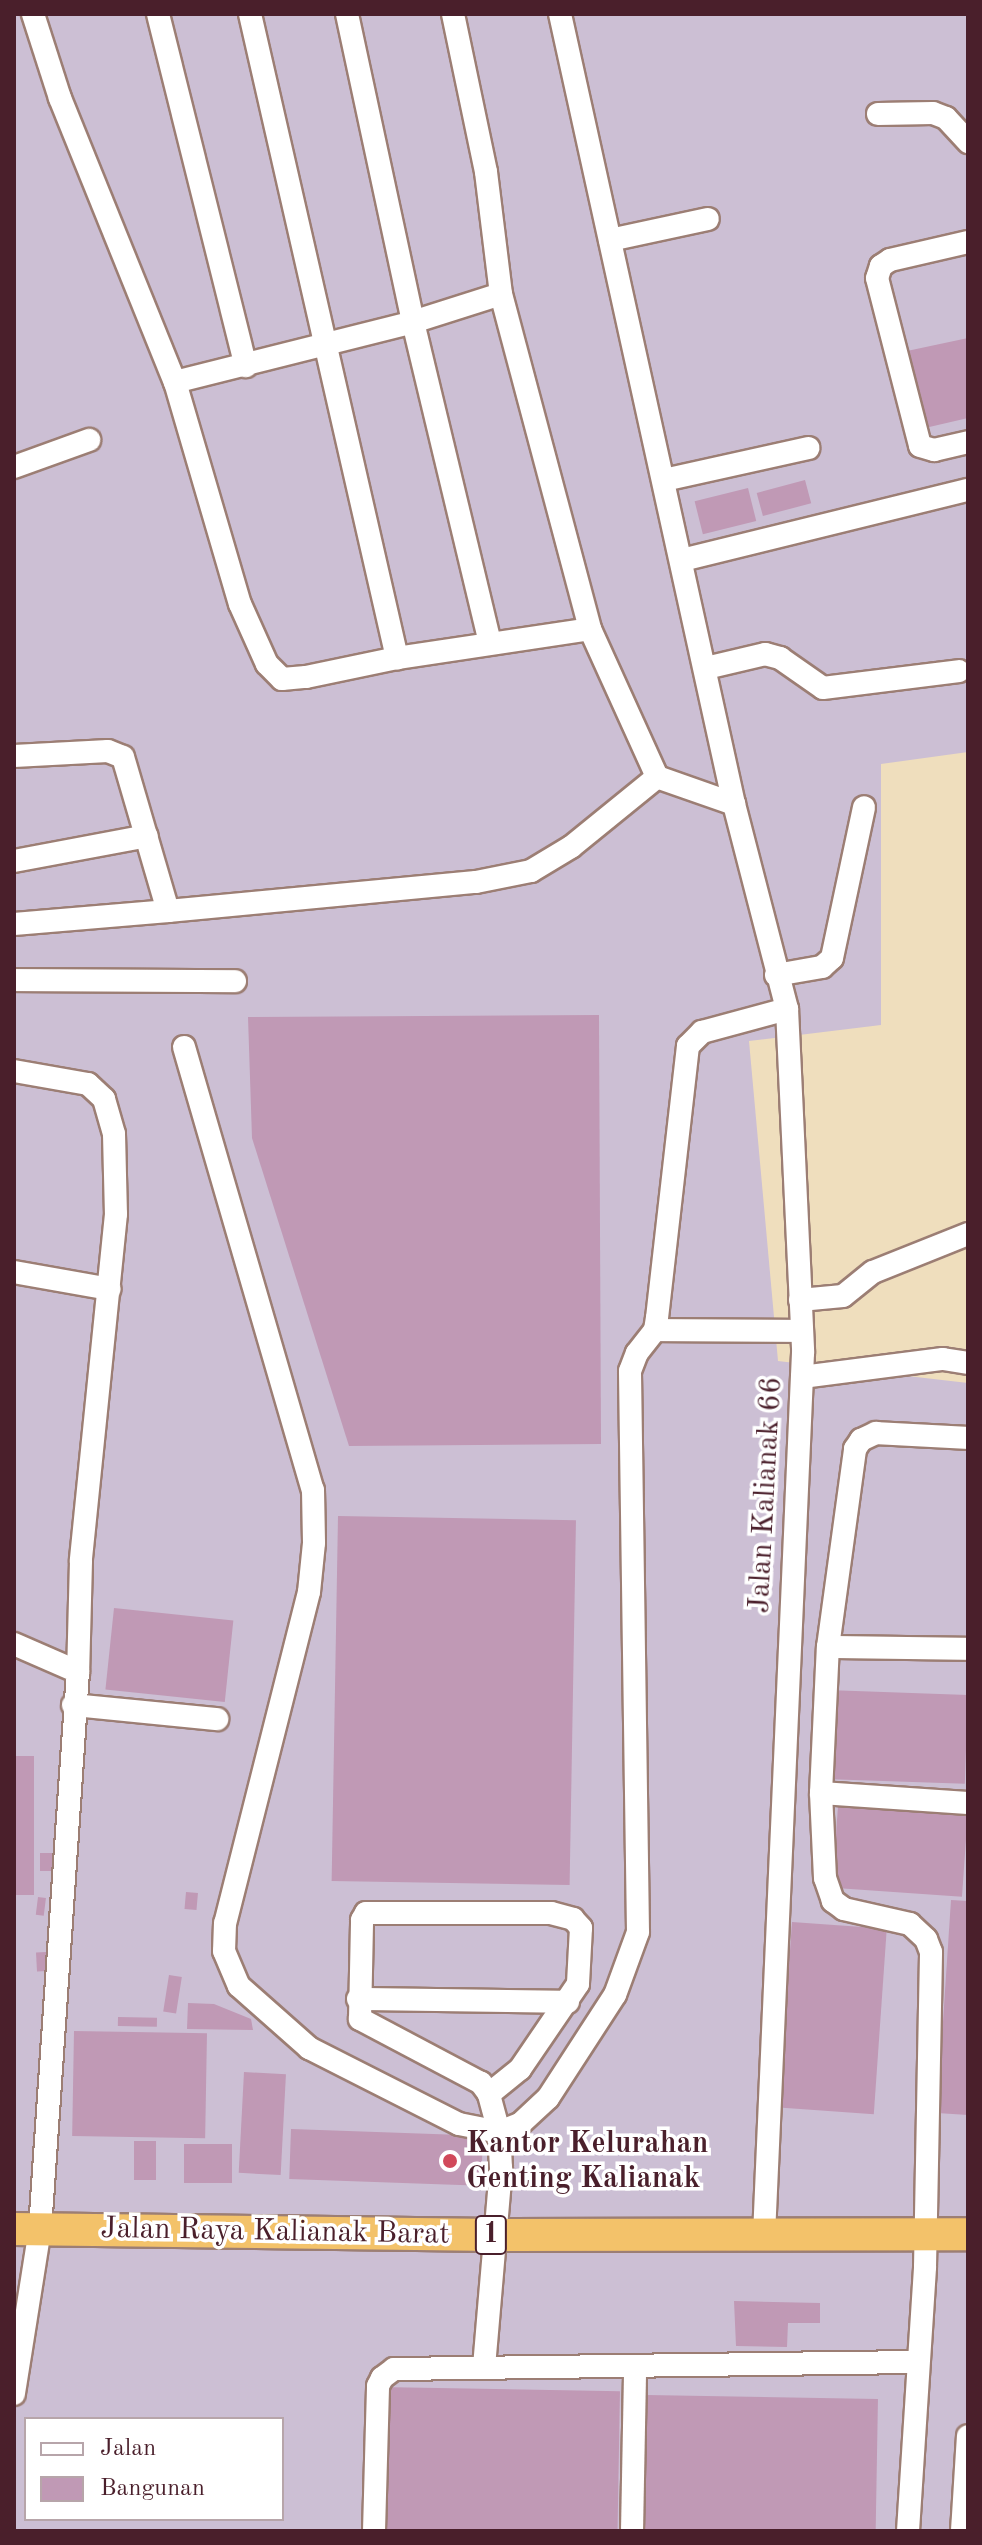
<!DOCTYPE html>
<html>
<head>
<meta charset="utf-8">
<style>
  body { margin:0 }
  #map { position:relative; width:982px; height:2545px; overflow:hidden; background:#efdebd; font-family:"Old Standard TT",serif }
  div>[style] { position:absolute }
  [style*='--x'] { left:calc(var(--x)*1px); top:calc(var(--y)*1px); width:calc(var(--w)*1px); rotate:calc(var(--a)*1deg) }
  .industrial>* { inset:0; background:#ccbfd4 }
  .building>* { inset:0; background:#c099b5; transform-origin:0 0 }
  .roads { filter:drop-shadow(2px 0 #9c7e74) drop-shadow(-2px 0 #9c7e74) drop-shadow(0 2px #9c7e74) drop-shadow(0 -2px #9c7e74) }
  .minor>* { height:22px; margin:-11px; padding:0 11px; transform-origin:11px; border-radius:11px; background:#fff }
  .highway>* { height:32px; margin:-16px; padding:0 16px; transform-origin:16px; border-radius:16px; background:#f3c26a }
  .dots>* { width:22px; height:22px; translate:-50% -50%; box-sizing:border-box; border:4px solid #fff; border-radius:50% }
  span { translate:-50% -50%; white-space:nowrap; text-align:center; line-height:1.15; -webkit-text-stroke:7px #fff; paint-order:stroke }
  .shield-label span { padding:2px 6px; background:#fff; border:2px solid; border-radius:6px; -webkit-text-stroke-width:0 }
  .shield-label { font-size:28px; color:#4a1f2b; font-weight:700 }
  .street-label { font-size:30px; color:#4a1f2b }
  .poi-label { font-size:30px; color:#4a1f2b; font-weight:700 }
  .left { translate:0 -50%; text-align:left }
  .frame { position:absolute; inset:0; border:16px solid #4a1f2b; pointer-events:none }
  .legend { position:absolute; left:24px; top:2417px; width:260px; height:104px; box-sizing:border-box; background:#fff; border:2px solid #b7a5aa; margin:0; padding:10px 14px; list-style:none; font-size:24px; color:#4a1f2b }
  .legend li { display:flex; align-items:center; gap:16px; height:40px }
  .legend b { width:40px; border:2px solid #b7a5aa }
</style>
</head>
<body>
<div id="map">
  <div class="industrial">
    <i style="clip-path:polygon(evenodd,14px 14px,968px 14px,968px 752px,881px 764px,881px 1025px,749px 1041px,778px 1361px,968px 1383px,968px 2531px,14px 2531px,14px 14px,26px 2419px,282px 2419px,282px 2519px,26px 2519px,26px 2419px)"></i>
  </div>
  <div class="building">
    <i style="clip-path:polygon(968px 338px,968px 418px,925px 428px,907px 351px)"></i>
    <i style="left:805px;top:480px;width:24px;height:50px;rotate:75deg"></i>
    <i style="left:748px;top:488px;width:34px;height:55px;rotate:76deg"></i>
    <i style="clip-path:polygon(599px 1015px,601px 1444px,349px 1446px,252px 1138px,248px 1017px)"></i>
    <i style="left:338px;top:1516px;width:238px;height:365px;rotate:1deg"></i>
    <i style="left:114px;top:1608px;width:120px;height:82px;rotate:6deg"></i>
    <i style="left:827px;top:1690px;width:141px;height:89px;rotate:2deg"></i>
    <i style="left:14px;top:1756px;width:20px;height:139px"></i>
    <i style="left:838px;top:1806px;width:130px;height:82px;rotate:4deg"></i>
    <i style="left:40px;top:1853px;width:13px;height:18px"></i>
    <i style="left:186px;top:1892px;width:12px;height:17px;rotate:5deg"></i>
    <i style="left:38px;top:1897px;width:8px;height:18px;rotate:7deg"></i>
    <i style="clip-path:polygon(951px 1900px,968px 1901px,968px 2115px,937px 2113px)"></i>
    <i style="left:792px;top:1922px;width:95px;height:186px;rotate:4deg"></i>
    <i style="left:46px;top:1952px;width:19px;height:10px;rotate:87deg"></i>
    <i style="left:169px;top:1975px;width:13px;height:37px;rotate:9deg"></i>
    <i style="clip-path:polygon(188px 2003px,214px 2004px,251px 2019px,253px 2030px,187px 2029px)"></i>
    <i style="left:118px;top:2017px;width:39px;height:9px;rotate:1deg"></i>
    <i style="left:74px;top:2031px;width:133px;height:105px;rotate:1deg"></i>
    <i style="left:244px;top:2072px;width:42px;height:101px;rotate:3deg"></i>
    <i style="left:291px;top:2129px;width:192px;height:50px;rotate:2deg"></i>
    <i style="left:134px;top:2141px;width:22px;height:39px"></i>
    <i style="left:184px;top:2144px;width:48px;height:39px"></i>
    <i style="clip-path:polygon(734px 2301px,820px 2303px,820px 2323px,788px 2323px,787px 2347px,736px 2346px)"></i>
    <i style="left:379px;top:2387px;width:241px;height:144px;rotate:1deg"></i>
    <i style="left:647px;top:2395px;width:231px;height:136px;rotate:1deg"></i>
  </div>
  <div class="roads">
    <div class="minor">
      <i style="--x:33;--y:14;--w:88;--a:72.2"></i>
      <i style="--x:60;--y:98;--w:306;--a:68"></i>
      <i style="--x:175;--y:382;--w:231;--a:73.7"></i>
      <i style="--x:240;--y:604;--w:66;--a:65.8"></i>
      <i style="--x:267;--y:664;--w:21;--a:45"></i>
      <i style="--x:282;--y:679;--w:24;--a:-5"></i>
      <i style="--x:306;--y:677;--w:93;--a:-11.8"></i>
      <i style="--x:397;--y:658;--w:195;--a:-8.5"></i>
      <i style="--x:158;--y:14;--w:363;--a:76"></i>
      <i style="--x:250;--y:14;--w:661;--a:77.14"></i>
      <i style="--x:347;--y:14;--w:315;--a:77.9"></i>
      <i style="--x:413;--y:322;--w:330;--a:76.5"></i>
      <i style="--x:453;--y:14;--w:161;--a:78.2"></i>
      <i style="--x:486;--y:172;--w:123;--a:83"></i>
      <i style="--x:501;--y:294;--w:347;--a:75.1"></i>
      <i style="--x:590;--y:629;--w:162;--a:65.6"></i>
      <i style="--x:560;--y:14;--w:809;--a:77.58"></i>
      <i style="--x:734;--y:804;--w:212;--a:75.5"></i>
      <i style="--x:787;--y:1009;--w:344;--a:87.3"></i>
      <i style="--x:803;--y:1353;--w:883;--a:92.53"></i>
      <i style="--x:878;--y:114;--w:55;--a:-1"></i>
      <i style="--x:933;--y:113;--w:14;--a:21"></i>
      <i style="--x:946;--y:118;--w:33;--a:47"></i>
      <i style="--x:610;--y:240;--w:100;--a:-12.1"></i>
      <i style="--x:968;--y:242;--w:80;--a:167"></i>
      <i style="--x:890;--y:260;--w:11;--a:146"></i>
      <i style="--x:881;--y:266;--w:13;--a:108"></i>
      <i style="--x:877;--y:278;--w:173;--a:75.6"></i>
      <i style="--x:920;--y:446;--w:15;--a:16"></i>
      <i style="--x:934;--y:450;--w:35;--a:-13"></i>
      <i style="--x:175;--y:382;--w:245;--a:-14.1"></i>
      <i style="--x:413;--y:322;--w:92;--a:-17.7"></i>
      <i style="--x:14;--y:467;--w:80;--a:-19.8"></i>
      <i style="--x:664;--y:480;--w:148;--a:-12.5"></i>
      <i style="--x:682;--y:560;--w:294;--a:-13.8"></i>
      <i style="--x:706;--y:668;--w:61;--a:-13.3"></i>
      <i style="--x:765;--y:654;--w:16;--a:15"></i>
      <i style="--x:780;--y:658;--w:52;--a:34.9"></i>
      <i style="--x:823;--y:688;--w:137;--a:-7.1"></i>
      <i style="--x:14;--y:756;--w:94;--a:-3"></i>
      <i style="--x:108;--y:751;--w:16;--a:22"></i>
      <i style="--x:123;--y:757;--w:160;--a:73.7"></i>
      <i style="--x:168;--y:911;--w:309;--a:-5.4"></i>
      <i style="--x:476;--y:882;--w:56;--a:-11.3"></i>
      <i style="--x:531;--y:871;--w:47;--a:-31"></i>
      <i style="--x:571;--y:847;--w:111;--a:-39.1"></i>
      <i style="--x:657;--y:777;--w:82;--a:19.3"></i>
      <i style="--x:14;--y:861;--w:135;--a:-10.6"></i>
      <i style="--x:14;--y:924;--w:155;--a:-4.8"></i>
      <i style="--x:776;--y:975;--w:47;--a:-9.9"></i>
      <i style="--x:822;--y:967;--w:13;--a:-42"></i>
      <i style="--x:832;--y:958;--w:154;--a:-78"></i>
      <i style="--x:14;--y:980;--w:221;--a:0.3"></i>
      <i style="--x:184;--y:1047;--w:461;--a:73.8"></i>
      <i style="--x:313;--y:1490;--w:53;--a:88.9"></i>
      <i style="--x:314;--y:1543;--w:49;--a:95.8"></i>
      <i style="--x:309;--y:1592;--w:341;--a:104.2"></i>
      <i style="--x:225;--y:1923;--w:28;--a:92"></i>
      <i style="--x:224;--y:1951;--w:38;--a:67"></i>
      <i style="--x:239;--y:1986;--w:94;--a:41.5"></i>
      <i style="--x:309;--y:2048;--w:168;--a:26.9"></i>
      <i style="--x:459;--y:2124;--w:41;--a:11.3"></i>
      <i style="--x:499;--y:2132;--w:22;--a:-21"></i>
      <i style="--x:520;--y:2124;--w:38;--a:-43"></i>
      <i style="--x:548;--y:2098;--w:123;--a:-57"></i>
      <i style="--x:615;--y:1995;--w:67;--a:-69.9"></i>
      <i style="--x:638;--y:1932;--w:561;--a:-90.82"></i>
      <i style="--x:630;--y:1371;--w:19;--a:-69"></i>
      <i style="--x:637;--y:1353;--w:29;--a:-52"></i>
      <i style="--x:655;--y:1330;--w:12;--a:-81"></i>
      <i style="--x:657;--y:1318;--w:274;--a:-83.5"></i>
      <i style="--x:688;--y:1046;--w:20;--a:-45"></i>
      <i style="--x:702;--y:1032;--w:88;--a:-15.1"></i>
      <i style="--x:14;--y:1071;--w:75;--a:10"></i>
      <i style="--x:88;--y:1084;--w:22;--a:43"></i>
      <i style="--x:104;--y:1099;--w:36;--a:74"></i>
      <i style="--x:114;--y:1134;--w:80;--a:88.6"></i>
      <i style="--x:116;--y:1214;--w:349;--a:95.8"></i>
      <i style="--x:81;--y:1561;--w:111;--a:91.5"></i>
      <i style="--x:78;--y:1672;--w:558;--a:93.9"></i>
      <i style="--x:40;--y:2229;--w:167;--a:99"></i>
      <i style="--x:14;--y:1272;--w:97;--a:10.1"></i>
      <i style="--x:800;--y:1300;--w:43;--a:-5.3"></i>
      <i style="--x:843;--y:1296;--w:38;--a:-39"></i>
      <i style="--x:873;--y:1272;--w:102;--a:-21.8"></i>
      <i style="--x:655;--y:1330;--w:147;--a:0.4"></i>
      <i style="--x:802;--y:1377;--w:142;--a:-7.3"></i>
      <i style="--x:943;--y:1359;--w:25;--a:9"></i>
      <i style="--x:14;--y:1644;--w:70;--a:23.6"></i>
      <i style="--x:828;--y:1647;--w:140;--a:0.8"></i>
      <i style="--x:73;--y:1705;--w:145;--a:5.6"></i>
      <i style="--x:821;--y:1793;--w:147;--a:3.9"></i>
      <i style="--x:358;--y:1999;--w:210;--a:0.8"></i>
      <i style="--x:484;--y:2367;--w:200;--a:-85.1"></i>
      <i style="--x:501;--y:2168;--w:36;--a:-93"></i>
      <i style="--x:499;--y:2132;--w:39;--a:-105"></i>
      <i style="--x:489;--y:2094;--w:14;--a:-126"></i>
      <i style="--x:481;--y:2083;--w:137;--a:-152.1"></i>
      <i style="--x:360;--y:2019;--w:99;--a:-88.8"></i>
      <i style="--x:362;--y:1920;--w:8;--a:-60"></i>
      <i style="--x:366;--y:1913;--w:185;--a:0"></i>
      <i style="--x:551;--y:1913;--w:23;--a:15"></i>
      <i style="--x:573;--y:1919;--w:12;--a:48"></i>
      <i style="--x:581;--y:1928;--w:56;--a:93.1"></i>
      <i style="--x:578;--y:1984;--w:103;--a:124.3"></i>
      <i style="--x:520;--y:2069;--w:40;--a:141"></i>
      <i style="--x:374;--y:2531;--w:145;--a:-88.4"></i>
      <i style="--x:378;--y:2386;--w:9;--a:-63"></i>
      <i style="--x:382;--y:2378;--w:15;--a:-37"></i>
      <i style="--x:394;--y:2369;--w:523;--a:-0.77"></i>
      <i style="--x:632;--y:2531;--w:162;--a:-88.9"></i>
      <i style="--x:908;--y:2531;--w:265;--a:-86.3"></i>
      <i style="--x:925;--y:2267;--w:315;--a:-88.9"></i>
      <i style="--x:931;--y:1952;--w:14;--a:-111"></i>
      <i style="--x:926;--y:1939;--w:22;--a:-137"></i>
      <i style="--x:910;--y:1924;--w:68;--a:-167.2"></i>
      <i style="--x:844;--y:1909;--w:14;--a:-144"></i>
      <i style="--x:833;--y:1901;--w:24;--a:-109"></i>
      <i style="--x:825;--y:1878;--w:85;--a:-92.7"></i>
      <i style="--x:821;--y:1793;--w:146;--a:-87.3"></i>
      <i style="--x:828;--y:1647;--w:200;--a:-82.2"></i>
      <i style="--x:855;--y:1449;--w:11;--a:-56"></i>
      <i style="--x:861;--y:1440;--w:17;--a:-25"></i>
      <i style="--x:876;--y:1433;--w:92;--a:3.1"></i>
      <i style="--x:962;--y:2531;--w:95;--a:-86.4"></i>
    </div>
    <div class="highway">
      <i style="--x:14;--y:2229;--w:482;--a:0.7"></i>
      <i style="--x:496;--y:2235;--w:472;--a:-0.1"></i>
    </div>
  </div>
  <div class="dots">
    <i style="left:450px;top:2161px;background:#d1495b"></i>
  </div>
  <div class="shield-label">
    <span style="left:491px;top:2235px">1</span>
  </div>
  <div class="street-label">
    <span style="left:766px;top:1495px;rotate:-87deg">Jalan Kalianak 66</span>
    <span style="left:275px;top:2232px;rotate:1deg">Jalan Raya Kalianak Barat</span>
  </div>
  <div class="poi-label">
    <span class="left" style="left:466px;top:2161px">Kantor Kelurahan<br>Genting Kalianak</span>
  </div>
  <div class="frame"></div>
  <ul class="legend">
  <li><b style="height:10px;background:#fff"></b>Jalan</li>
  <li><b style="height:22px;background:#c099b5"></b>Bangunan</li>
  </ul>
</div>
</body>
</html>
